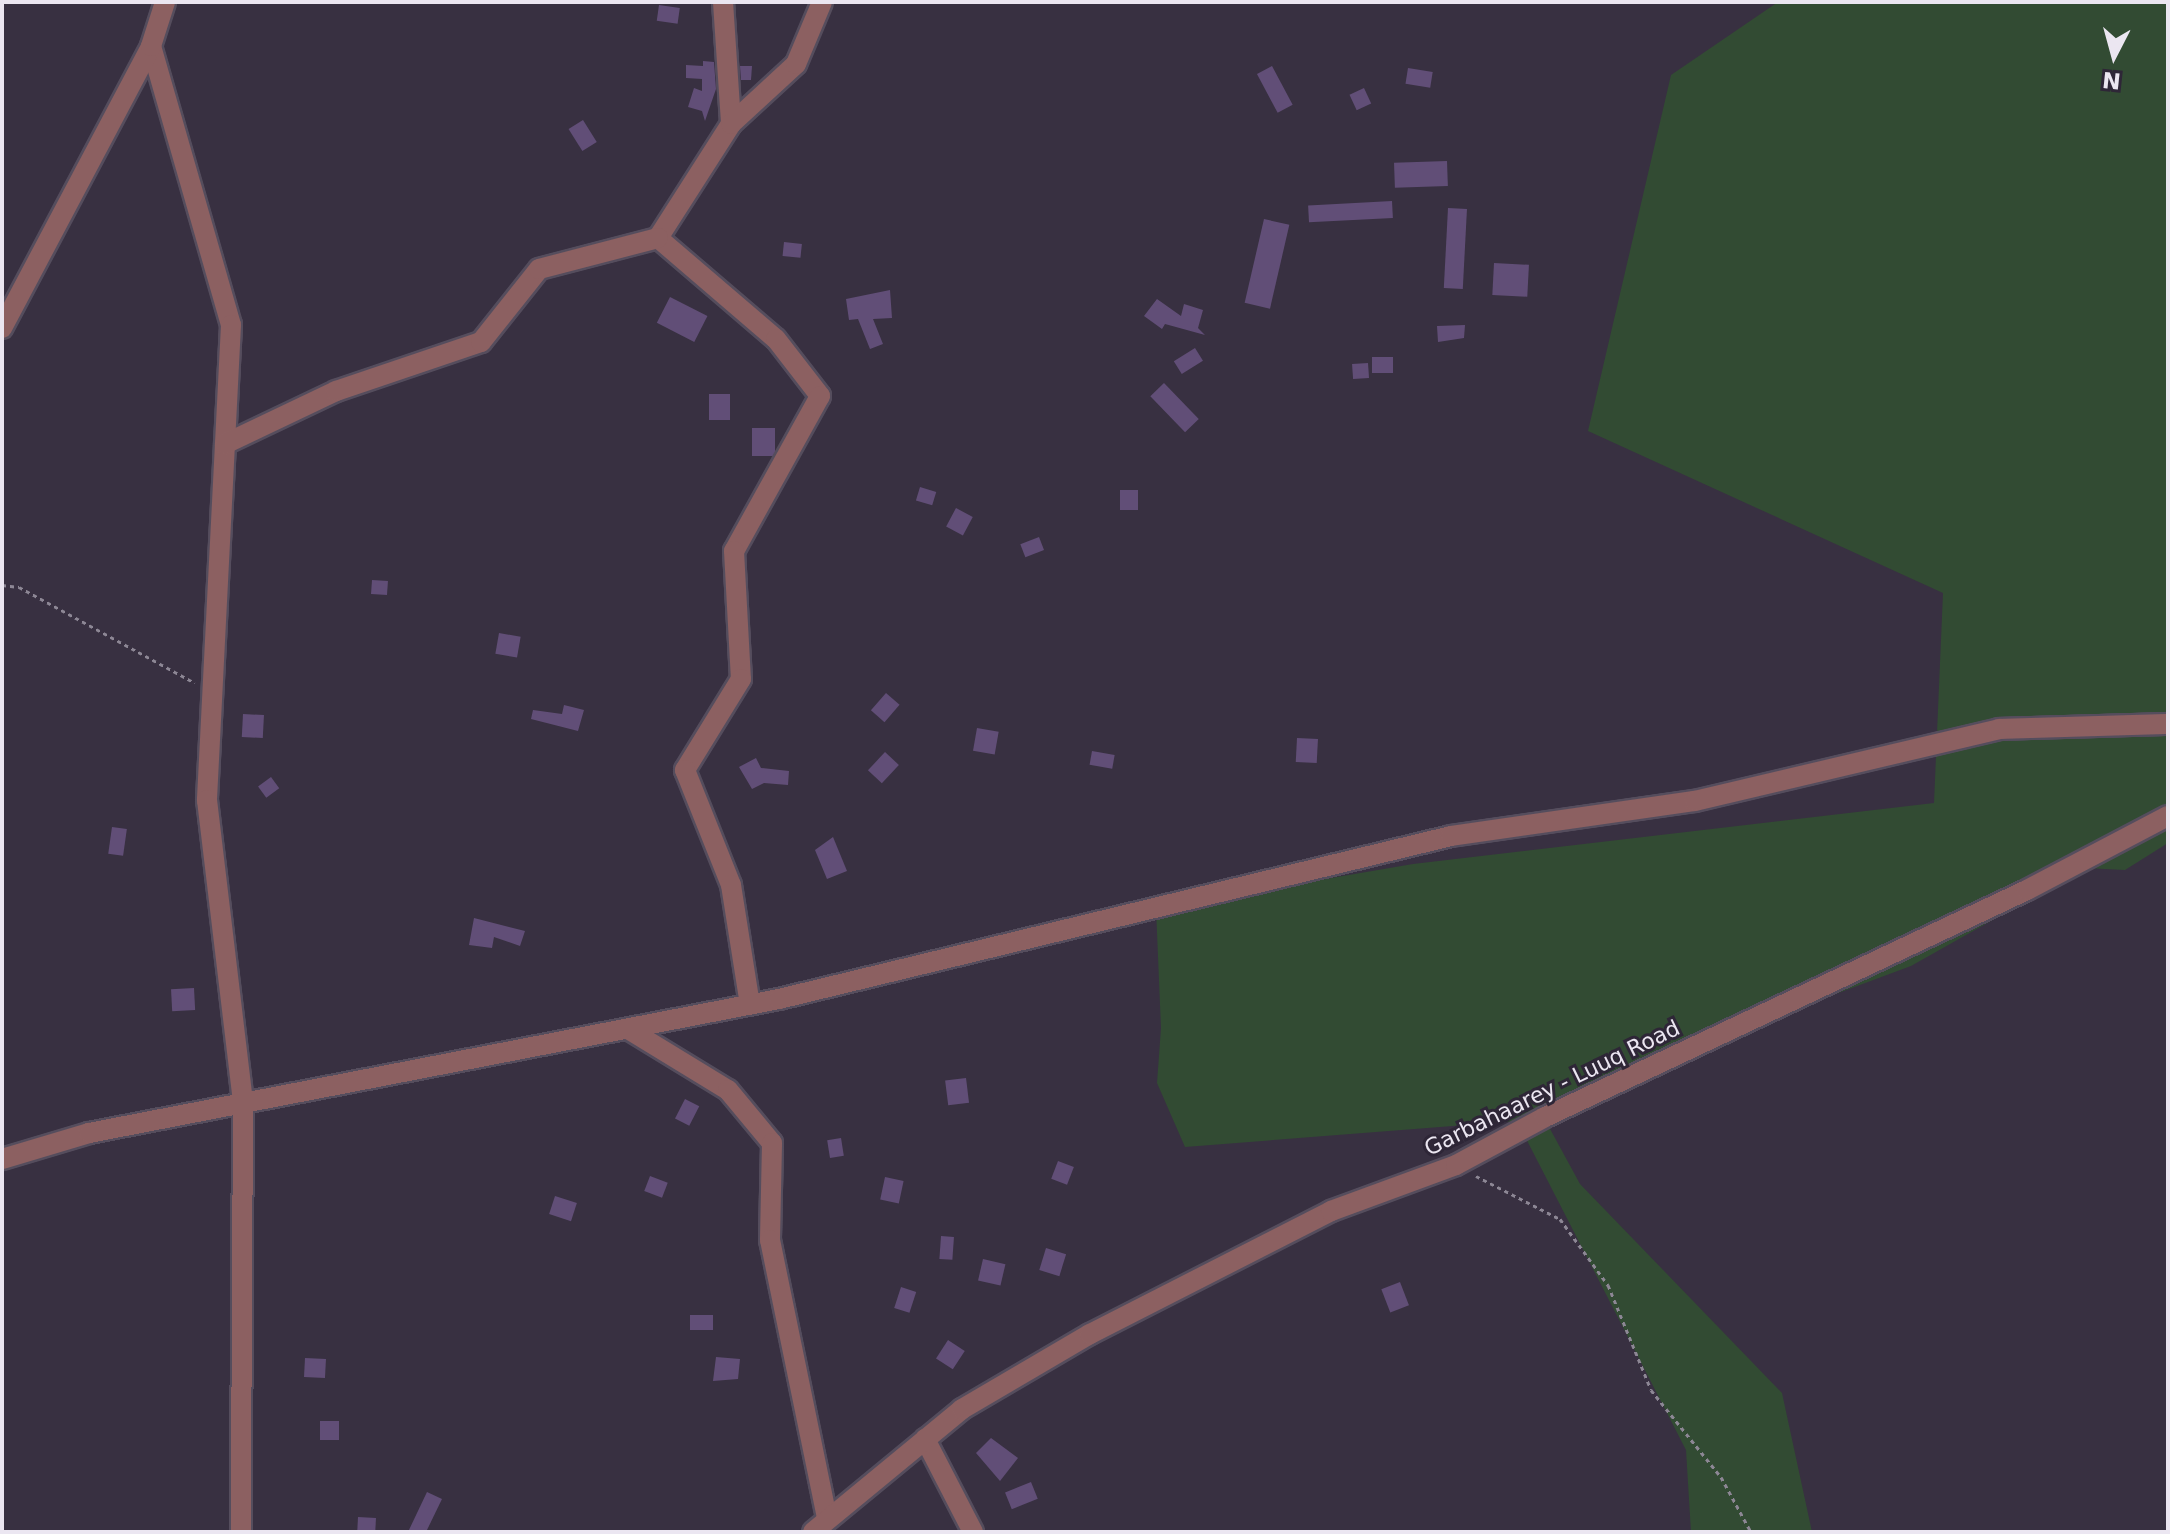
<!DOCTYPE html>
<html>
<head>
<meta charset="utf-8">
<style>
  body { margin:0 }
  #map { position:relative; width:2170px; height:1534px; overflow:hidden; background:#383041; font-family:"DejaVu Sans",sans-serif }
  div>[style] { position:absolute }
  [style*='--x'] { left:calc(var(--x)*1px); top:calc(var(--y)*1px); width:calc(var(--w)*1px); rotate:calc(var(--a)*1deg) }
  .green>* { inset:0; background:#324b33 }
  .building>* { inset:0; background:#614e77; transform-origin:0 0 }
  .path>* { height:3px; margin-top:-1.5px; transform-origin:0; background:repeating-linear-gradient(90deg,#8d8795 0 4px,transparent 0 8px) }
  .roads { filter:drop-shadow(2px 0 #554d5d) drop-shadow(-2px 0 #554d5d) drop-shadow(0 2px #554d5d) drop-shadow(0 -2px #554d5d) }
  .minor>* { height:20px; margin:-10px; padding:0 10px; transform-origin:10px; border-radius:10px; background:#8c6061 }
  span { translate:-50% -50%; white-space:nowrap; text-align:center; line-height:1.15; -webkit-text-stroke:6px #2e2637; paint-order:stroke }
  .street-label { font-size:22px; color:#ebe6f1 }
  .frame { position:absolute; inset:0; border:4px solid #ebe6f1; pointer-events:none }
  .north { position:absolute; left:2074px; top:16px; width:80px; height:80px; -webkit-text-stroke:6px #2e2637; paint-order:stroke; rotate:186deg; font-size:22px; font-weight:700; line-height:32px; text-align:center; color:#ebe6f1 }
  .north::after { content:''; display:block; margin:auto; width:28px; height:36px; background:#ebe6f1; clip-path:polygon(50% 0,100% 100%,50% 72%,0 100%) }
</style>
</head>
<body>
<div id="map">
  <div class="green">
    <i style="clip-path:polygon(1778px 2px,2168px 2px,2168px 843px,2125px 870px,2085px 868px,1911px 966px,1747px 1027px,1549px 1127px,1580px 1184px,1782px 1393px,1812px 1532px,1691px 1532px,1686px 1450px,1517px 1121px,1185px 1147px,1157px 1083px,1161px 1028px,1156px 908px,1413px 864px,1934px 803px,1943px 593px,1588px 431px,1671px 75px)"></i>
  </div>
  <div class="building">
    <i style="left:659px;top:5px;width:21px;height:16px;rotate:8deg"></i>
    <i style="clip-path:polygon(703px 61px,714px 62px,716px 89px,705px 121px,702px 111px,688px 107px,694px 88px,702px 91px,702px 79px,686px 78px,686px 65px,703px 66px)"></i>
    <i style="clip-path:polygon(740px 66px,752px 66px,751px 80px,741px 80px)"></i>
    <i style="left:1272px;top:66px;width:44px;height:17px;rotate:62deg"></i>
    <i style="left:1408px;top:68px;width:25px;height:16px;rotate:9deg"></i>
    <i style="left:1364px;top:88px;width:17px;height:16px;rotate:65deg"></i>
    <i style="left:583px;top:120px;width:26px;height:17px;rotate:58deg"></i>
    <i style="left:1447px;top:161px;width:25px;height:53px;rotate:88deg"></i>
    <i style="left:1392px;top:201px;width:17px;height:84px;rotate:87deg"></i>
    <i style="left:1448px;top:208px;width:19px;height:80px;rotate:3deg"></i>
    <i style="left:1264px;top:219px;width:26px;height:86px;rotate:13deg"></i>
    <i style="left:784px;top:242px;width:18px;height:14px;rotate:6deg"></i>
    <i style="left:1494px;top:263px;width:35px;height:32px;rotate:3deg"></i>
    <i style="clip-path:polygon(890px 290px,892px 318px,873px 319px,883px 344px,870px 349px,858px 319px,849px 320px,846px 299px)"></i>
    <i style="left:670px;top:297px;width:42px;height:29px;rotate:27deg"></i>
    <i style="clip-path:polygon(1157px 299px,1181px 316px,1184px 304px,1203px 310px,1198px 328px,1205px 335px,1165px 324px,1162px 329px,1144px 316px)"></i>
    <i style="clip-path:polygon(1465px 325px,1464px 338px,1438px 342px,1437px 326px)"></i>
    <i style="left:1195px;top:348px;width:15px;height:25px;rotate:58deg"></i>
    <i style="left:1372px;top:357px;width:21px;height:16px"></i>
    <i style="left:1368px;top:363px;width:15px;height:16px;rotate:86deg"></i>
    <i style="left:1164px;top:383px;width:50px;height:19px;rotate:46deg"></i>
    <i style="left:709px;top:394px;width:21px;height:26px"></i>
    <i style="left:752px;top:428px;width:23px;height:28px"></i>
    <i style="left:920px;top:487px;width:17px;height:14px;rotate:17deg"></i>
    <i style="left:1120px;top:490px;width:18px;height:20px"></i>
    <i style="left:956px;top:508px;width:19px;height:21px;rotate:28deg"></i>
    <i style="left:1039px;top:537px;width:14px;height:20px;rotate:69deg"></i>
    <i style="left:372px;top:580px;width:16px;height:14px;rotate:4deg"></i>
    <i style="left:499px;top:633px;width:22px;height:21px;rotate:10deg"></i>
    <i style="left:886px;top:693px;width:18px;height:23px;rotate:41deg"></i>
    <i style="clip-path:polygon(564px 705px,584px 710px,578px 731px,531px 719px,533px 710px,562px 714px)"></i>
    <i style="left:243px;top:714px;width:21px;height:23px;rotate:3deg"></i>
    <i style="left:977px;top:728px;width:22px;height:23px;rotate:10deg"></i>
    <i style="left:1297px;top:738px;width:21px;height:24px;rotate:3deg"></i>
    <i style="left:1092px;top:751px;width:23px;height:14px;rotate:10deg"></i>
    <i style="left:885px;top:752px;width:19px;height:25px;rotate:43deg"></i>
    <i style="clip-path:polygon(756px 758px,761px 768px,789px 771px,788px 785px,764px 783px,752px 789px,739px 767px)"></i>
    <i style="left:271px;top:777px;width:14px;height:16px;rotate:54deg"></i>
    <i style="left:112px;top:827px;width:15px;height:27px;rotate:8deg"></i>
    <i style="clip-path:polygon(833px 837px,847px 871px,827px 879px,815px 850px)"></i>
    <i style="clip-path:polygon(474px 918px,525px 931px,520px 946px,494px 937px,492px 948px,469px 945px)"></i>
    <i style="left:194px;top:988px;width:22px;height:23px;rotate:87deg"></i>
    <i style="left:966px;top:1078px;width:25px;height:21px;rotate:83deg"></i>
    <i style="left:685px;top:1099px;width:16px;height:22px;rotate:27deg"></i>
    <i style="left:841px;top:1138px;width:18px;height:14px;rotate:81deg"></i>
    <i style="left:1058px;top:1161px;width:17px;height:19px;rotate:21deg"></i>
    <i style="left:650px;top:1176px;width:19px;height:16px;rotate:21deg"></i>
    <i style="left:885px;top:1177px;width:19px;height:23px;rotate:12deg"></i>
    <i style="left:555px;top:1196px;width:23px;height:19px;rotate:18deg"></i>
    <i style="left:941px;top:1236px;width:13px;height:23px;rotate:4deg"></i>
    <i style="left:1046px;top:1248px;width:21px;height:23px;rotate:17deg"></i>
    <i style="left:983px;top:1259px;width:23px;height:22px;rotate:13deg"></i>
    <i style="left:1400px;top:1282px;width:25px;height:20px;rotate:69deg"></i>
    <i style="left:901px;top:1287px;width:16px;height:22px;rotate:18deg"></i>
    <i style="left:690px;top:1315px;width:23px;height:15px"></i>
    <i style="left:948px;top:1340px;width:20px;height:22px;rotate:33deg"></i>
    <i style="clip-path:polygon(716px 1357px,740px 1359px,738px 1379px,713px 1381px)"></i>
    <i style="left:305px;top:1358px;width:21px;height:19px;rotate:3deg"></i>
    <i style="left:320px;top:1421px;width:19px;height:19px"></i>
    <i style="clip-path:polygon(991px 1438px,1018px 1458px,1000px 1481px,976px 1453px)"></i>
    <i style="left:1031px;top:1482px;width:18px;height:28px;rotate:68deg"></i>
    <i style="clip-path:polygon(427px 1492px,442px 1499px,426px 1532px,408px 1532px)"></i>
    <i style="left:358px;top:1517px;width:18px;height:15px;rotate:3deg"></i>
  </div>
  <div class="path">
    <i style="--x:2;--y:585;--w:17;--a:7"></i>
    <i style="--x:19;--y:587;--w:200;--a:28.6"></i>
    <i style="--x:1476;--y:1176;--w:94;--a:27.1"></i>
    <i style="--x:1560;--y:1219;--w:82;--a:54"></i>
    <i style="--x:1608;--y:1285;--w:113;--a:67.7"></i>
    <i style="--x:1651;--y:1390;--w:112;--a:51.2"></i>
    <i style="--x:1721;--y:1477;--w:63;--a:61.4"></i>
  </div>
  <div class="roads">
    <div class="minor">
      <i style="--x:723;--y:2;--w:122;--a:86.2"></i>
      <i style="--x:731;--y:124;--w:135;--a:122.6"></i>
      <i style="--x:658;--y:238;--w:155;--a:40.6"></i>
      <i style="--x:776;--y:339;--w:72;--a:52.3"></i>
      <i style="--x:820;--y:396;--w:177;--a:119"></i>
      <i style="--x:734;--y:551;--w:128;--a:86.9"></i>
      <i style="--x:741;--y:679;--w:107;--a:121.6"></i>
      <i style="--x:685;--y:770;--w:124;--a:68.2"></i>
      <i style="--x:731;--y:885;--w:121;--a:81"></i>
      <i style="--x:151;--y:46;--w:290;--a:74"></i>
      <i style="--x:231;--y:325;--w:476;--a:92.9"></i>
      <i style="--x:207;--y:800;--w:305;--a:83.2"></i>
      <i style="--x:243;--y:1103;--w:429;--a:90.3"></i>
      <i style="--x:731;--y:124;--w:88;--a:-42.7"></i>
      <i style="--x:796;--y:64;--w:67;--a:-67.2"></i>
      <i style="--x:2;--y:328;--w:319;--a:-62.1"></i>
      <i style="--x:151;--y:46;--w:46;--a:-72.3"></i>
      <i style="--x:225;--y:444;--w:123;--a:-25.5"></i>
      <i style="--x:336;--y:391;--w:153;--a:-18.7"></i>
      <i style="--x:481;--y:342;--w:93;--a:-51.5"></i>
      <i style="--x:539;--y:269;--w:123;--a:-14.6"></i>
      <i style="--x:628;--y:1029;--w:117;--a:31.4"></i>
      <i style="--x:728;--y:1090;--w:69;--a:50.3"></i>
      <i style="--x:772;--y:1143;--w:97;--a:91.2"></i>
      <i style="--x:770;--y:1240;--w:284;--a:78.4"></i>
      <i style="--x:2;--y:1159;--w:91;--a:-16.6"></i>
      <i style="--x:89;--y:1133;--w:703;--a:-10.99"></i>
      <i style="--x:779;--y:999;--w:691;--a:-13.63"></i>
      <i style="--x:1451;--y:836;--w:246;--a:-8.2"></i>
      <i style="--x:1695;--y:801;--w:312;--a:-13.3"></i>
      <i style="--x:1999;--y:729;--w:169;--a:-1.7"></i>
      <i style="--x:925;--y:1439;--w:105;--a:62.7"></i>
      <i style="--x:813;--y:1532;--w:193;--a:-39.5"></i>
      <i style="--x:962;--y:1409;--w:148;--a:-30.4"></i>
      <i style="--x:1090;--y:1334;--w:271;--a:-27"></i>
      <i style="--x:1331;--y:1211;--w:133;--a:-20.2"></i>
      <i style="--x:1456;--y:1165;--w:101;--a:-28.3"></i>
      <i style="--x:1545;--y:1117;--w:533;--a:-25.22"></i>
      <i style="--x:2027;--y:890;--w:159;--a:-27.7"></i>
    </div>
  </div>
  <div class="street-label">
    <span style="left:1552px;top:1088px;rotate:-26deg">Garbahaarey - Luuq Road</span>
  </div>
  <div class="frame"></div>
  <div class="north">N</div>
</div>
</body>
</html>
